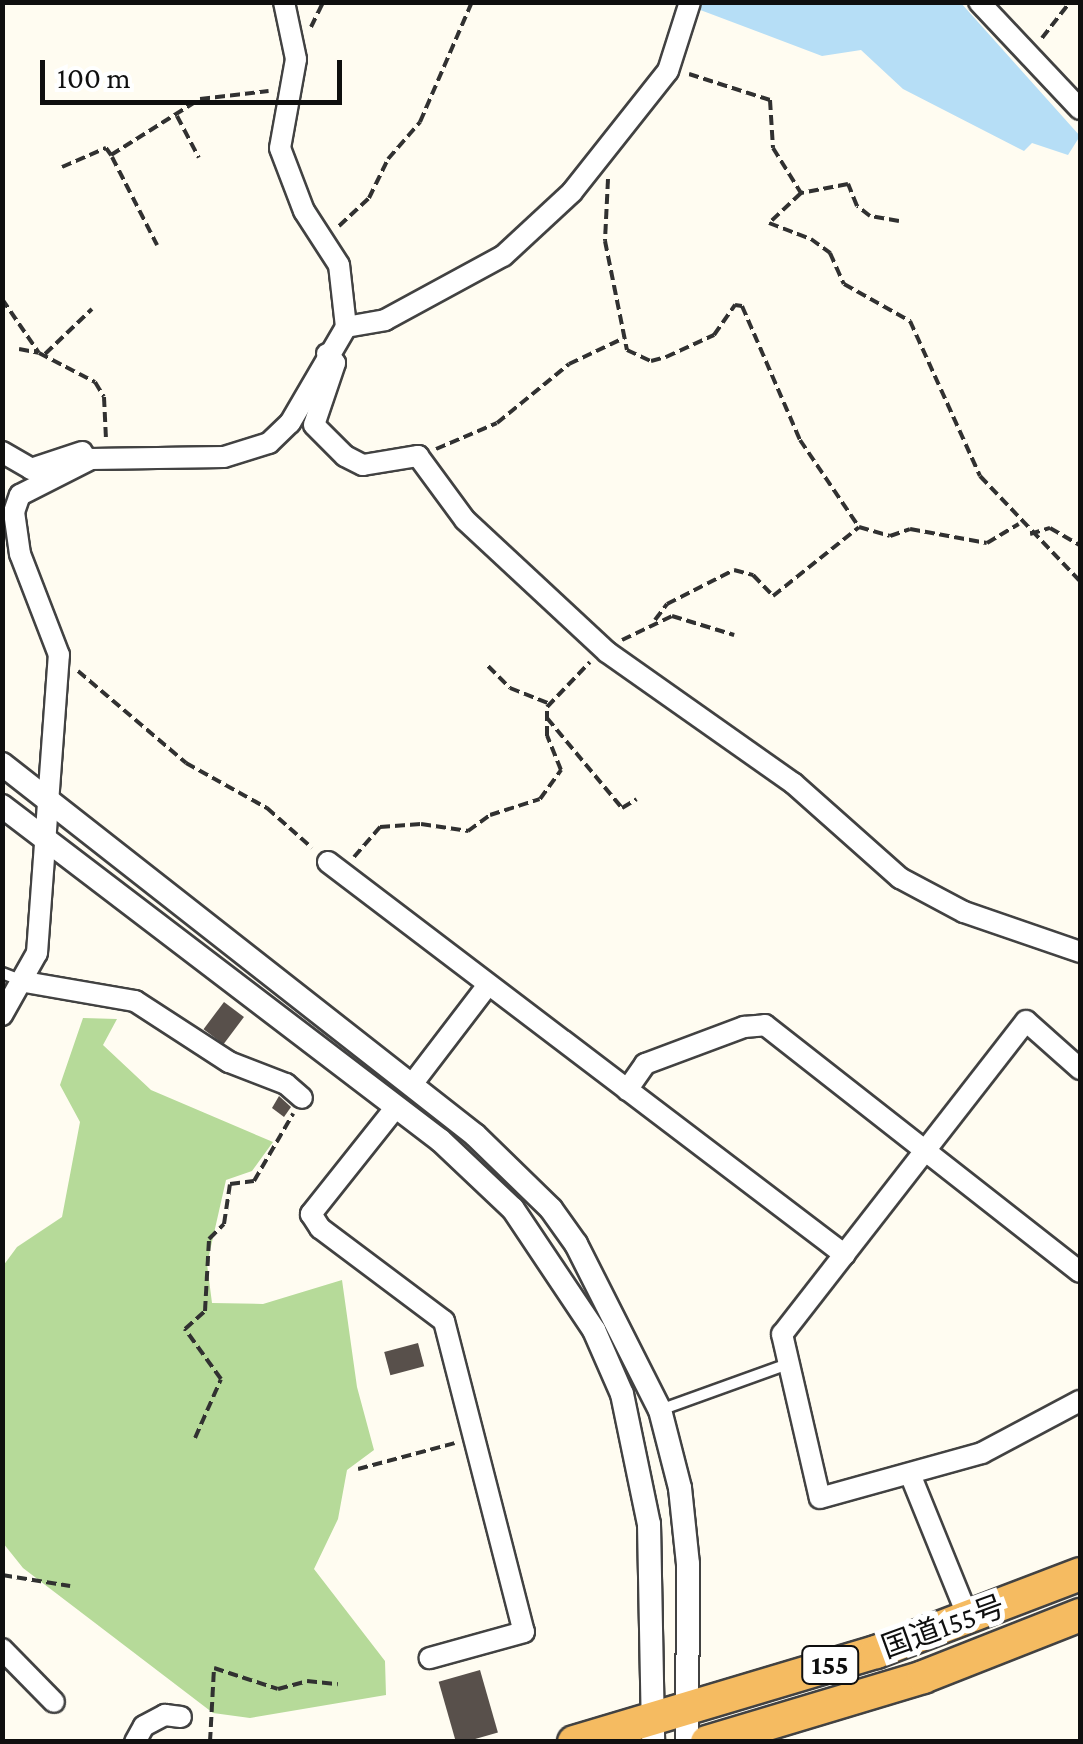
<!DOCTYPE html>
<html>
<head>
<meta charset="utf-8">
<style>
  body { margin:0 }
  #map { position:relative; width:1083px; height:1744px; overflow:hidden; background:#fffcf1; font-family:"Crimson Pro","Noto Sans JP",serif }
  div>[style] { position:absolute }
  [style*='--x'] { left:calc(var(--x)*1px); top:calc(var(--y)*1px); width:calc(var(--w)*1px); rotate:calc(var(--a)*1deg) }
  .forest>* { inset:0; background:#b6da99 }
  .water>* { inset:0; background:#b6def6 }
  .building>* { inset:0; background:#58504b; transform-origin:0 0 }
  .path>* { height:4px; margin-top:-2px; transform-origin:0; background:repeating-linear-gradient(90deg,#313131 0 10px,transparent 0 15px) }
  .roads { filter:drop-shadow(2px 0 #424242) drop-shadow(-2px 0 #424242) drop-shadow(0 2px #424242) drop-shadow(0 -2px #424242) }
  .service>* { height:10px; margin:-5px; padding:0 5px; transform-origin:5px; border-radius:5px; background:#fff }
  .minor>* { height:20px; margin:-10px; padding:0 10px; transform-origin:10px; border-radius:10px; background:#fff }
  .tertiary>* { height:22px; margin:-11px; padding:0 11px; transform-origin:11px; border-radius:11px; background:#fff }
  .trunk>* { height:32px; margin:-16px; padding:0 16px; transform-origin:16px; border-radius:16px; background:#f5bb61 }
  span { translate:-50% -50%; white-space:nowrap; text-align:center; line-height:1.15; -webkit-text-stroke:10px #fff; paint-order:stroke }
  .shield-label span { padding:2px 8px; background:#fff; border:2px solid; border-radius:8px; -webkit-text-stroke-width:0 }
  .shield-label { font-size:28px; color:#0f0f0f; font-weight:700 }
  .street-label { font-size:30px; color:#0f0f0f }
  .frame { position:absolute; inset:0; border:5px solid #0f0f0f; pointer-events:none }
  .scale { position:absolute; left:40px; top:60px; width:302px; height:45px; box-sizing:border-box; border:5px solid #0f0f0f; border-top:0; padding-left:12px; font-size:30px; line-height:35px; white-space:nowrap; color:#0f0f0f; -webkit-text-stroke:8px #fff; paint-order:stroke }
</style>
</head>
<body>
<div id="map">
  <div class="forest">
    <i style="clip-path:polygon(83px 1018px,117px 1019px,103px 1045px,151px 1090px,273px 1142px,252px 1171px,226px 1180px,207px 1264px,212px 1303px,263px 1304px,342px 1280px,357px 1387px,374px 1450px,347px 1470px,338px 1519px,314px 1569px,385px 1661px,386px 1695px,250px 1718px,213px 1713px,23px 1568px,3px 1543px,3px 1266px,17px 1247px,62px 1217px,80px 1122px,60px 1085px)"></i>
  </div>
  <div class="water">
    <i style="clip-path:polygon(699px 2px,961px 3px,1080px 136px,1068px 155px,1032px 143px,1024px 151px,903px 89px,861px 50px,822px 56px,695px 8px)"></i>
  </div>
  <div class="building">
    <i style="left:224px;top:1002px;width:25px;height:34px;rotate:37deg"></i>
    <i style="clip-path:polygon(279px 1096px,291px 1107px,284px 1117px,272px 1108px)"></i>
    <i style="left:418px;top:1343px;width:24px;height:35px;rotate:75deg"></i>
    <i style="left:480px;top:1670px;width:65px;height:43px;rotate:74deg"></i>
  </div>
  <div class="path">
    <i style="--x:311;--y:27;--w:28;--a:-64"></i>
    <i style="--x:1042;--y:38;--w:46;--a:-52.1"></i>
    <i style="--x:689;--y:74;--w:85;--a:17.8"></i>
    <i style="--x:770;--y:100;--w:48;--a:86.4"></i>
    <i style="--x:773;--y:148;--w:53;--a:58.1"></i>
    <i style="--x:177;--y:116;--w:47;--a:62.4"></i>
    <i style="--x:112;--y:157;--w:99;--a:62.9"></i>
    <i style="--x:62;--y:167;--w:48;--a:-23.4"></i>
    <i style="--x:106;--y:148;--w:9;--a:54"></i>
    <i style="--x:111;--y:155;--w:105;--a:-32.2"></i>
    <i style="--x:200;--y:99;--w:69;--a:-6.6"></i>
    <i style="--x:608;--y:179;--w:62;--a:92.8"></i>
    <i style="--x:605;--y:241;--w:111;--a:78.6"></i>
    <i style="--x:627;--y:350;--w:26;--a:25"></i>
    <i style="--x:651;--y:361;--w:16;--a:-15"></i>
    <i style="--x:666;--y:357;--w:53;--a:-24.6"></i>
    <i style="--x:714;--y:335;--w:37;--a:-55"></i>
    <i style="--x:735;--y:305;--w:7;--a:8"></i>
    <i style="--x:742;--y:306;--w:146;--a:66.6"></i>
    <i style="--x:800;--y:440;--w:105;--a:55.9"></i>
    <i style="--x:899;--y:221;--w:29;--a:-170"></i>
    <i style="--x:870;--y:216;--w:16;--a:-142"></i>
    <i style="--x:857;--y:206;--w:24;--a:-112"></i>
    <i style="--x:848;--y:184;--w:48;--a:169.2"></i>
    <i style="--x:801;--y:193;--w:44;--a:136.8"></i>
    <i style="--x:769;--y:223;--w:45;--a:20.9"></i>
    <i style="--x:811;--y:239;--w:24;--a:36"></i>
    <i style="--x:830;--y:253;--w:34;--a:66"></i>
    <i style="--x:844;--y:284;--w:76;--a:29.3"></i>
    <i style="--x:910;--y:321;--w:170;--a:65.7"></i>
    <i style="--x:980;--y:476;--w:145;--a:46.4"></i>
    <i style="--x:339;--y:226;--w:41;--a:-43"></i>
    <i style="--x:369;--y:198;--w:43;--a:-64"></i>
    <i style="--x:388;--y:159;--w:49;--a:-49.1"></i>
    <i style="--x:420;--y:122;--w:131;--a:-66.6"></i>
    <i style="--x:2;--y:299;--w:65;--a:55.6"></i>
    <i style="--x:39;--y:353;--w:63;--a:27.4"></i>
    <i style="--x:95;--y:382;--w:17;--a:59"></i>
    <i style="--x:104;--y:397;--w:43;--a:87.3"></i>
    <i style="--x:19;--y:349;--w:20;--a:11"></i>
    <i style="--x:45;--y:354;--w:65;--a:-43.8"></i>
    <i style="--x:436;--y:449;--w:66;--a:-23.1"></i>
    <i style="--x:497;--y:423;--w:93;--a:-39.3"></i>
    <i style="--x:569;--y:364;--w:61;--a:-25.3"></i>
    <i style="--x:1030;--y:534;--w:21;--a:-17"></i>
    <i style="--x:1050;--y:528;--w:34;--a:30"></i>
    <i style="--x:655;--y:620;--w:20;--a:-53"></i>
    <i style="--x:667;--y:604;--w:75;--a:-26.9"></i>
    <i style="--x:734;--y:570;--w:20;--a:15"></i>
    <i style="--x:753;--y:575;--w:29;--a:46"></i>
    <i style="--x:773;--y:596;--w:110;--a:-38.7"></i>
    <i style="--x:859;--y:527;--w:32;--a:16"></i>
    <i style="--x:890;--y:536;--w:21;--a:-19"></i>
    <i style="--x:910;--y:529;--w:78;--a:10.3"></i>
    <i style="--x:987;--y:543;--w:37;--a:-31"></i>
    <i style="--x:622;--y:640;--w:55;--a:-25.6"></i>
    <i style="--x:672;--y:616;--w:65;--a:17"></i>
    <i style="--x:488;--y:666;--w:31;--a:45"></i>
    <i style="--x:510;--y:688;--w:43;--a:21.8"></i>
    <i style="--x:78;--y:671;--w:142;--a:40.4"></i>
    <i style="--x:186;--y:763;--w:93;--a:29.1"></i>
    <i style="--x:267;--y:808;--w:60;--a:41.6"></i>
    <i style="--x:547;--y:718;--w:117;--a:50.2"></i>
    <i style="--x:622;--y:808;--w:17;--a:-31"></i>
    <i style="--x:354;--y:857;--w:40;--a:-49"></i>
    <i style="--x:380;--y:827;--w:41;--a:-4.2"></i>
    <i style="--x:421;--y:824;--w:48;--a:8.5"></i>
    <i style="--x:468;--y:831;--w:27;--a:-36"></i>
    <i style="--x:490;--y:815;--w:52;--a:-17.7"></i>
    <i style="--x:540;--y:799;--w:36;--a:-54"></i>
    <i style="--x:561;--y:770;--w:37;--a:-112"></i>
    <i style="--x:547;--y:736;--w:29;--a:-90"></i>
    <i style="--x:547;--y:707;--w:62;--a:-46.3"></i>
    <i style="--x:195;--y:1438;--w:64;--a:-66.2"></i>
    <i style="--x:221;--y:1379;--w:62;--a:-125.8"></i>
    <i style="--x:185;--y:1329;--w:27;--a:-42"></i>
    <i style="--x:205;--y:1311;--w:72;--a:-86.8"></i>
    <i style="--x:209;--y:1239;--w:21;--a:-45"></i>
    <i style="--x:224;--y:1224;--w:40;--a:-81.5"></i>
    <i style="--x:230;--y:1184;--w:24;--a:-7"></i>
    <i style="--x:254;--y:1181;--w:78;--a:-59.8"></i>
    <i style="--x:358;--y:1469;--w:100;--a:-15"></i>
    <i style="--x:2;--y:1575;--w:69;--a:9.2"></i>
    <i style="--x:210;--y:1742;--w:74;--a:-86.9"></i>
    <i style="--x:214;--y:1668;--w:67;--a:18.2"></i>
    <i style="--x:278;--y:1689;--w:30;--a:-15"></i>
    <i style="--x:307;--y:1681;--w:31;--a:6"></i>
  </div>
  <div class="roads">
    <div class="service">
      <i style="--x:2;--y:973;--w:25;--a:21"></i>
      <i style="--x:660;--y:1410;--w:136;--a:-19.8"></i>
    </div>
    <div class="minor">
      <i style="--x:979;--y:2;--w:147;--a:46.7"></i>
      <i style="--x:346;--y:327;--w:40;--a:-10"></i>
      <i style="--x:385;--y:320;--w:134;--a:-28.5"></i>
      <i style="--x:503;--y:256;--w:94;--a:-42.8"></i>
      <i style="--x:572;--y:192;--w:154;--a:-51.6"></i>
      <i style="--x:668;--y:71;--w:72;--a:-72.3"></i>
      <i style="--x:327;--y:354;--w:12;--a:48"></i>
      <i style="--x:335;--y:363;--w:65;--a:108.7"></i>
      <i style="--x:314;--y:425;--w:44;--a:45"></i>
      <i style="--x:345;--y:456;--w:20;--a:27"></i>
      <i style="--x:363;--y:465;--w:56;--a:-9.3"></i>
      <i style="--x:418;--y:456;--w:79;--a:53.7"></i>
      <i style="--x:465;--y:520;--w:194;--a:42.9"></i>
      <i style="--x:607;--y:652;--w:228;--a:35.2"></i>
      <i style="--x:793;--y:783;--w:143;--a:41.6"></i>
      <i style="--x:900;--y:878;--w:72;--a:28"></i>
      <i style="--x:964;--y:912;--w:123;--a:19"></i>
      <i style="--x:2;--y:452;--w:34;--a:30"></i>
      <i style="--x:31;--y:469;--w:54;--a:-18.4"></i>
      <i style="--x:328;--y:862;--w:649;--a:37.24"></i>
      <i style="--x:25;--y:982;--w:112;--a:9.8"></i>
      <i style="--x:135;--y:1001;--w:112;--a:33"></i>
      <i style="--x:229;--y:1062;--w:61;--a:21.1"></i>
      <i style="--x:286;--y:1084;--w:21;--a:41"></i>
      <i style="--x:2;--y:1015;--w:71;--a:-60.6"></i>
      <i style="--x:37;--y:953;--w:299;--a:-85.8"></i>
      <i style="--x:59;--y:655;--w:108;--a:-111.1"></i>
      <i style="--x:20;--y:554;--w:42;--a:-98.1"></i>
      <i style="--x:14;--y:512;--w:18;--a:-71"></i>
      <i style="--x:20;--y:495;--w:80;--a:-26.9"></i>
      <i style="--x:91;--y:459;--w:133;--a:-0.9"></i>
      <i style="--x:224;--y:457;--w:47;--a:-17.3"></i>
      <i style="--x:269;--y:443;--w:29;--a:-44"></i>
      <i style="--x:290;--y:423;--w:111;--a:-59.7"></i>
      <i style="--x:346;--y:327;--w:62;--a:-96.4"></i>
      <i style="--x:339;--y:265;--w:64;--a:-122.9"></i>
      <i style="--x:304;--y:211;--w:67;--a:-110.9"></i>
      <i style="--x:280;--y:148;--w:90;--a:-79.8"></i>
      <i style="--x:296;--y:59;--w:58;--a:-101.9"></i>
      <i style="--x:1080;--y:1069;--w:72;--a:-138.4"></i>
      <i style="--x:1026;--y:1021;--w:397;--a:127.9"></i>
      <i style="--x:782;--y:1334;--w:168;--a:77"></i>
      <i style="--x:820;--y:1498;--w:168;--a:-15.5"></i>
      <i style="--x:982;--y:1453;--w:111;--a:-28"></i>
      <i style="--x:413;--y:1083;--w:123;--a:-52.6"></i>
      <i style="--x:627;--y:1090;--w:32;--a:-55"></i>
      <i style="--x:645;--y:1064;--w:106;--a:-20.5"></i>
      <i style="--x:744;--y:1027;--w:21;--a:-5"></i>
      <i style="--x:765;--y:1025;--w:400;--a:38.1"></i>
      <i style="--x:396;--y:1107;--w:137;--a:128.5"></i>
      <i style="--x:311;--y:1214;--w:17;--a:57"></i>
      <i style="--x:320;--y:1228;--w:155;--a:36.9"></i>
      <i style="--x:444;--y:1321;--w:321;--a:75.6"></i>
      <i style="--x:524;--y:1632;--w:98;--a:164.5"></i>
      <i style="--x:910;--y:1474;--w:157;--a:67.9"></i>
      <i style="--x:2;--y:1649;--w:74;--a:45.5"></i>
      <i style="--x:135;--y:1742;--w:18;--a:-61"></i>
      <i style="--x:144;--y:1726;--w:24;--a:-28"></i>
      <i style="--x:165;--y:1715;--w:16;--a:7"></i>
    </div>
    <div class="tertiary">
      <i style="--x:2;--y:764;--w:601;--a:38.11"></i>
      <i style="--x:475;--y:1135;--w:106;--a:44.2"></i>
      <i style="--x:551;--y:1209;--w:43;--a:54.5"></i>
      <i style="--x:576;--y:1244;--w:186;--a:63.2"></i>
      <i style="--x:660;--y:1410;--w:81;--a:75.6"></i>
      <i style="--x:680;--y:1488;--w:76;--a:84"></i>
      <i style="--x:688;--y:1564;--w:178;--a:90.3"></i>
      <i style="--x:2;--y:806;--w:551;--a:37.33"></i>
      <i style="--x:440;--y:1140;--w:100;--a:43.4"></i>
      <i style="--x:513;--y:1209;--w:146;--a:56.2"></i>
      <i style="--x:594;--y:1330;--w:70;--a:66.4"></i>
      <i style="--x:622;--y:1394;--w:133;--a:78.3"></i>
      <i style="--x:649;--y:1524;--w:218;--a:88.9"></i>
    </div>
    <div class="trunk">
      <i style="--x:574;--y:1742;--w:315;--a:-16.6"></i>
      <i style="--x:876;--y:1652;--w:218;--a:-20.9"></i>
      <i style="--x:707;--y:1742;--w:226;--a:-16.7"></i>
      <i style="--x:923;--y:1677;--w:169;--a:-21.5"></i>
    </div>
  </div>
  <div class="shield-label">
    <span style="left:830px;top:1665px">155</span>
  </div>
  <div class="street-label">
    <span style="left:943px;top:1627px;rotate:-20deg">国道155号</span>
  </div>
  <div class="frame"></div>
  <div class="scale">100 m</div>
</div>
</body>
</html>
